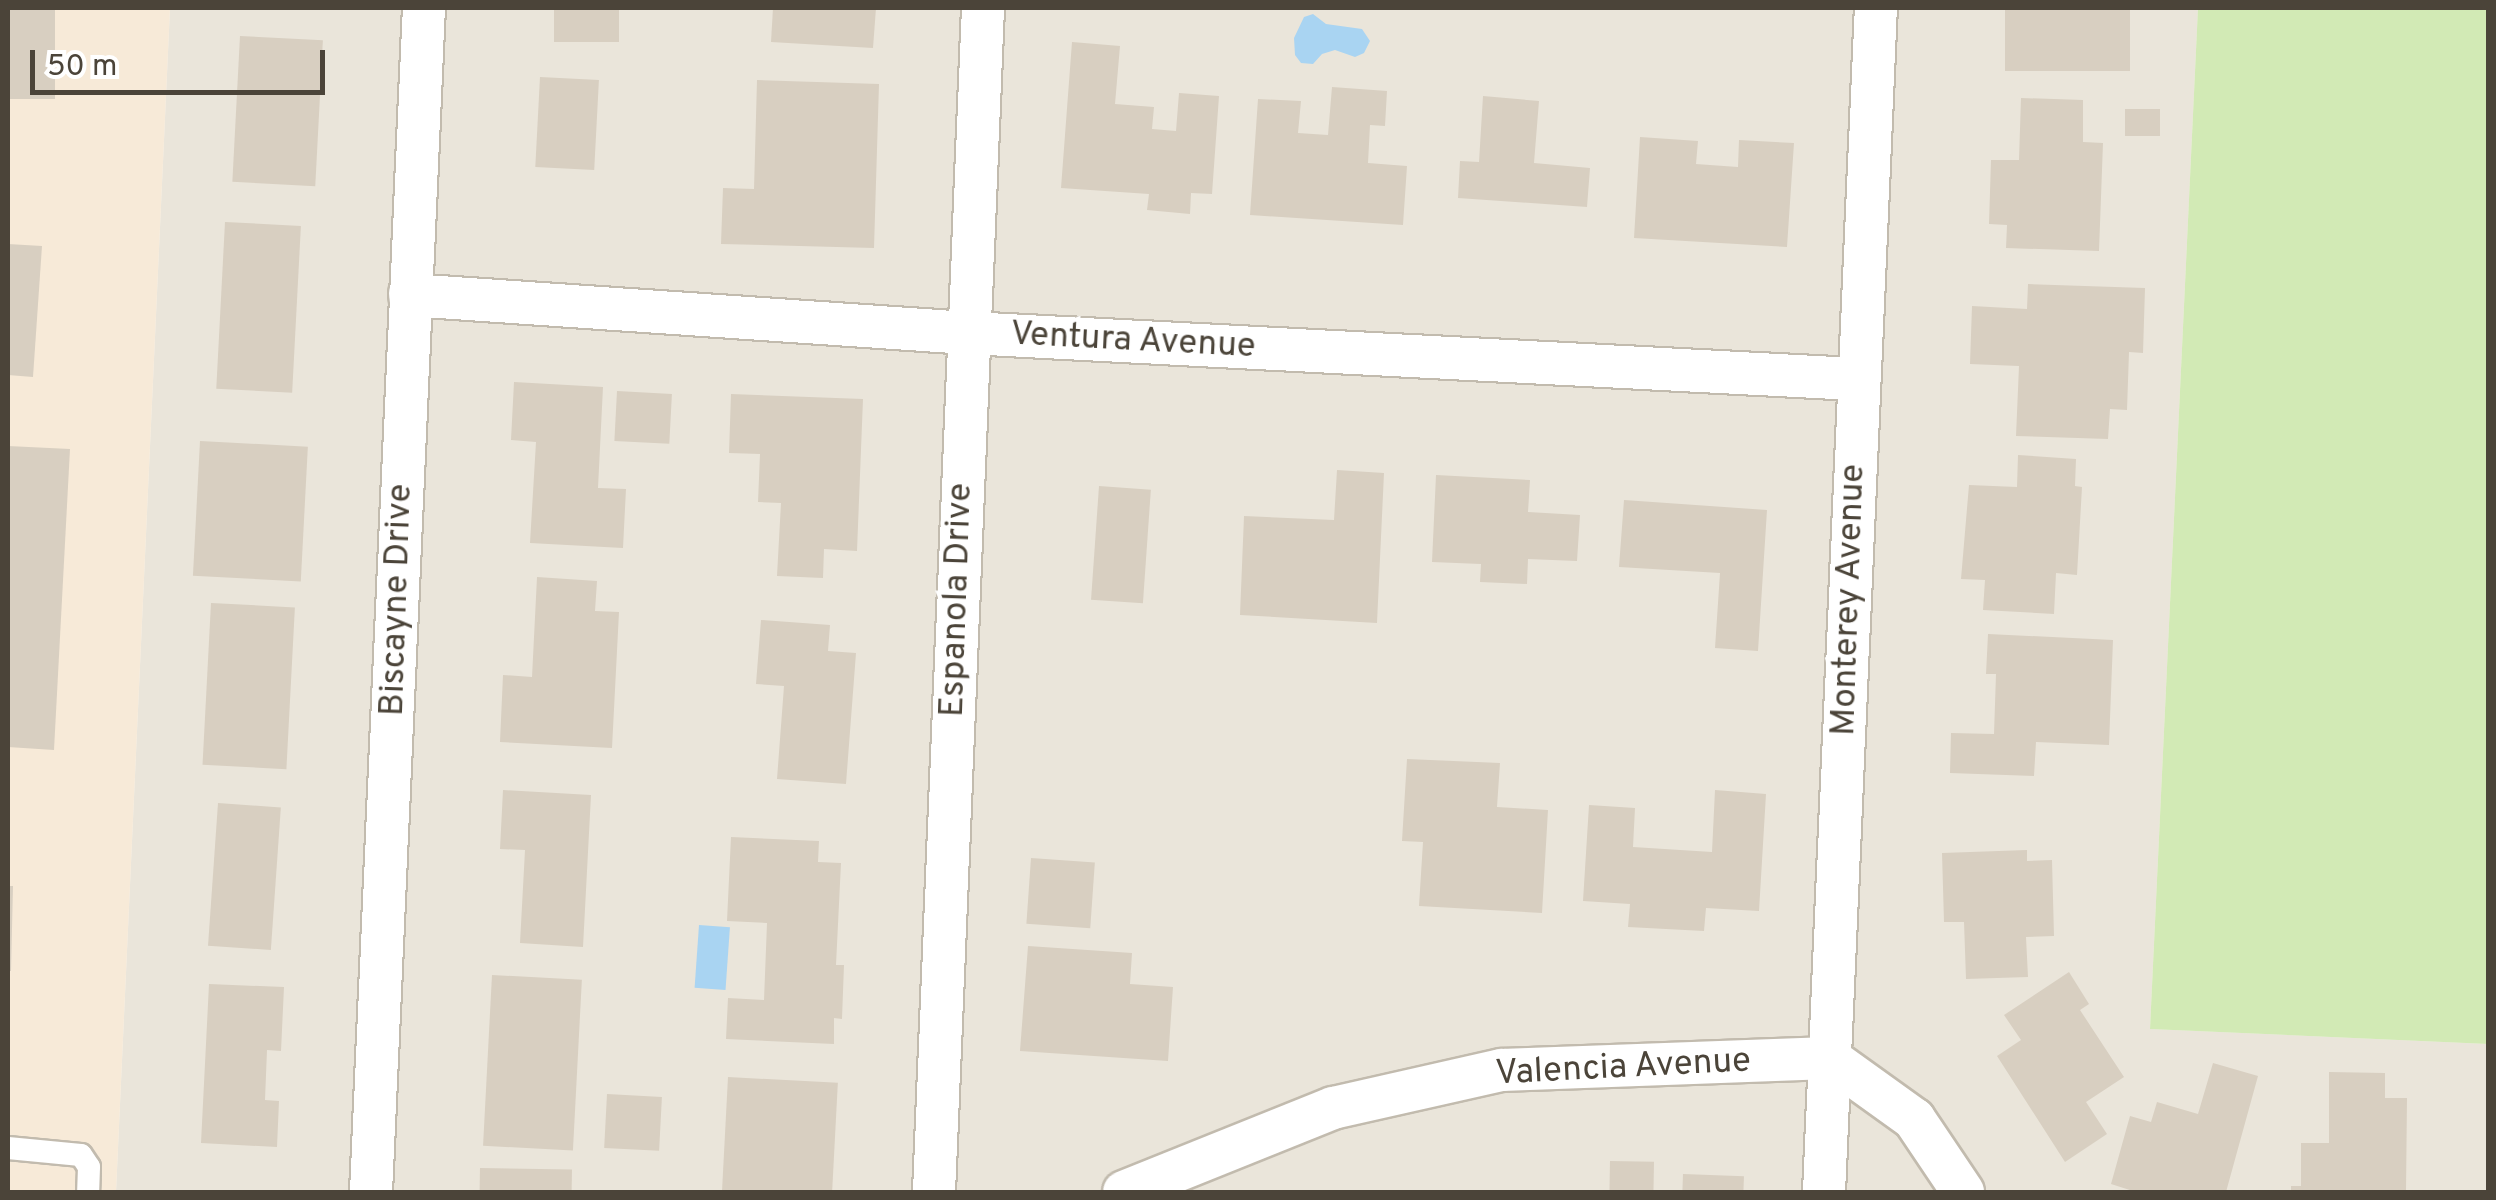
<!DOCTYPE html>
<html>
<head>
<meta charset="utf-8">
<style>
  body { margin:0 }
  #map { position:relative; width:2496px; height:1200px; overflow:hidden; background:#f6f3ec; font-family:Overpass,sans-serif }
  div>[style] { position:absolute }
  [style*='--x'] { left:calc(var(--x)*1px); top:calc(var(--y)*1px); width:calc(var(--w)*1px); rotate:calc(var(--a)*1deg) }
  .residential>* { inset:0; background:#eae5da }
  .commercial>* { inset:0; background:#f7ead8 }
  .green>* { inset:0; background:#d2eab5 }
  .water>* { inset:0; background:#a9d4f2; transform-origin:0 0 }
  .building>* { inset:0; background:#d8cfc1; transform-origin:0 0 }
  .roads { filter:drop-shadow(2px 0 #c2bbae) drop-shadow(-2px 0 #c2bbae) drop-shadow(0 2px #c2bbae) drop-shadow(0 -2px #c2bbae) }
  .lane>* { height:22px; margin:-11px; padding:0 11px; transform-origin:11px; border-radius:11px; background:#fff }
  .street>* { height:42px; margin:-21px; padding:0 21px; transform-origin:21px; border-radius:21px; background:#fff }
  span { translate:-50% -50%; white-space:nowrap; text-align:center; line-height:1.15; -webkit-text-stroke:8px #fff; paint-order:stroke }
  .street-label { font-size:35px; color:#4b4439 }
  .frame { position:absolute; inset:0; border:10px solid #4b4439; pointer-events:none }
  .scale { position:absolute; left:30px; top:50px; width:295px; height:45px; box-sizing:border-box; border:5px solid #4b4439; border-top:0; padding-left:12px; font-size:30px; line-height:35px; white-space:nowrap; color:#4b4439; -webkit-text-stroke:8px #fff; paint-order:stroke }
</style>
</head>
<body>
<div id="map">
  <div class="residential">
    <i style="clip-path:polygon(170px 8px,2198px 8px,2150px 1029px,2488px 1044px,2488px 1192px,116px 1192px)"></i>
  </div>
  <div class="commercial">
    <i style="clip-path:polygon(8px 8px,170px 8px,116px 1192px,8px 1192px)"></i>
  </div>
  <div class="green">
    <i style="clip-path:polygon(2198px 8px,2488px 8px,2488px 1044px,2150px 1029px)"></i>
  </div>
  <div class="water">
    <i style="clip-path:polygon(1313px 14px,1326px 24px,1362px 29px,1370px 41px,1364px 53px,1355px 57px,1335px 50px,1322px 54px,1313px 64px,1301px 63px,1295px 55px,1294px 38px,1304px 17px)"></i>
    <i style="left:699px;top:925px;width:31px;height:63px;rotate:4deg"></i>
  </div>
  <div class="building">
    <i style="left:8px;top:8px;width:47px;height:91px"></i>
    <i style="left:554px;top:8px;width:65px;height:34px"></i>
    <i style="clip-path:polygon(773px 8px,876px 8px,873px 48px,771px 42px)"></i>
    <i style="left:2005px;top:8px;width:125px;height:63px"></i>
    <i style="left:240px;top:36px;width:83px;height:146px;rotate:3deg"></i>
    <i style="clip-path:polygon(1072px 42px,1120px 46px,1115px 104px,1154px 107px,1152px 129px,1176px 131px,1179px 93px,1219px 96px,1212px 194px,1191px 193px,1190px 214px,1147px 210px,1149px 194px,1061px 188px)"></i>
    <i style="left:540px;top:77px;width:59px;height:90px;rotate:3deg"></i>
    <i style="clip-path:polygon(757px 80px,879px 84px,874px 248px,721px 244px,723px 188px,754px 189px)"></i>
    <i style="clip-path:polygon(1332px 87px,1387px 91px,1385px 126px,1370px 125px,1368px 163px,1407px 166px,1403px 225px,1250px 215px,1258px 99px,1301px 101px,1298px 133px,1328px 135px)"></i>
    <i style="clip-path:polygon(1483px 96px,1539px 101px,1534px 163px,1590px 168px,1587px 207px,1458px 198px,1460px 161px,1479px 162px)"></i>
    <i style="clip-path:polygon(2021px 98px,2083px 100px,2083px 142px,2103px 143px,2099px 251px,2006px 248px,2007px 225px,1989px 224px,1991px 160px,2019px 160px)"></i>
    <i style="left:2125px;top:109px;width:35px;height:27px"></i>
    <i style="clip-path:polygon(1640px 137px,1698px 141px,1696px 164px,1738px 167px,1739px 140px,1794px 143px,1787px 247px,1634px 238px)"></i>
    <i style="left:225px;top:222px;width:76px;height:167px;rotate:3deg"></i>
    <i style="clip-path:polygon(8px 244px,42px 246px,33px 377px,8px 375px)"></i>
    <i style="clip-path:polygon(2028px 284px,2145px 288px,2143px 353px,2129px 352px,2127px 410px,2110px 409px,2108px 439px,2016px 436px,2019px 366px,1970px 364px,1972px 306px,2027px 309px)"></i>
    <i style="clip-path:polygon(514px 382px,603px 387px,598px 488px,626px 489px,623px 548px,530px 543px,536px 442px,511px 440px)"></i>
    <i style="left:617px;top:391px;width:55px;height:50px;rotate:3deg"></i>
    <i style="clip-path:polygon(731px 394px,863px 399px,857px 551px,824px 549px,823px 578px,777px 576px,781px 503px,758px 502px,760px 454px,729px 453px)"></i>
    <i style="left:200px;top:441px;width:108px;height:135px;rotate:3deg"></i>
    <i style="clip-path:polygon(8px 446px,70px 449px,54px 750px,8px 747px)"></i>
    <i style="clip-path:polygon(2018px 455px,2076px 459px,2075px 486px,2082px 487px,2077px 575px,2056px 573px,2054px 614px,1983px 610px,1985px 580px,1961px 579px,1969px 485px,2017px 487px)"></i>
    <i style="clip-path:polygon(1337px 470px,1384px 473px,1377px 623px,1240px 615px,1244px 516px,1334px 520px)"></i>
    <i style="clip-path:polygon(1436px 475px,1530px 480px,1528px 512px,1580px 515px,1577px 561px,1528px 559px,1527px 584px,1480px 582px,1481px 564px,1432px 562px)"></i>
    <i style="left:1099px;top:486px;width:52px;height:114px;rotate:4deg"></i>
    <i style="clip-path:polygon(1624px 500px,1767px 510px,1758px 651px,1715px 648px,1720px 573px,1619px 567px)"></i>
    <i style="clip-path:polygon(537px 577px,597px 581px,595px 611px,619px 612px,612px 748px,500px 742px,503px 675px,532px 677px)"></i>
    <i style="left:211px;top:603px;width:84px;height:162px;rotate:3deg"></i>
    <i style="clip-path:polygon(761px 620px,830px 625px,828px 651px,856px 653px,846px 784px,777px 779px,784px 686px,756px 684px)"></i>
    <i style="clip-path:polygon(1988px 634px,2113px 640px,2109px 745px,2036px 742px,2034px 776px,1950px 773px,1951px 733px,1994px 734px,1996px 674px,1986px 674px)"></i>
    <i style="clip-path:polygon(1407px 759px,1500px 763px,1497px 807px,1548px 810px,1542px 913px,1419px 906px,1423px 842px,1402px 841px)"></i>
    <i style="clip-path:polygon(503px 790px,591px 795px,583px 947px,520px 943px,525px 850px,500px 849px)"></i>
    <i style="clip-path:polygon(1715px 790px,1766px 794px,1759px 911px,1706px 908px,1704px 931px,1628px 927px,1630px 904px,1583px 901px,1589px 805px,1635px 808px,1633px 847px,1712px 852px)"></i>
    <i style="left:218px;top:803px;width:63px;height:143px;rotate:4deg"></i>
    <i style="clip-path:polygon(731px 837px,819px 841px,818px 862px,841px 863px,836px 965px,844px 965px,842px 1019px,834px 1018px,834px 1044px,726px 1039px,728px 998px,764px 1000px,767px 923px,727px 921px)"></i>
    <i style="clip-path:polygon(2027px 850px,2027px 861px,2052px 860px,2054px 936px,2026px 937px,2028px 977px,1966px 979px,1964px 922px,1944px 922px,1942px 853px)"></i>
    <i style="left:1031px;top:858px;width:64px;height:66px;rotate:4deg"></i>
    <i style="clip-path:polygon(8px 886px,13px 886px,11px 971px,8px 971px)"></i>
    <i style="clip-path:polygon(1028px 946px,1132px 953px,1130px 984px,1173px 987px,1168px 1061px,1020px 1051px)"></i>
    <i style="clip-path:polygon(2069px 972px,2089px 1004px,2080px 1010px,2124px 1077px,2086px 1102px,2107px 1134px,2065px 1162px,1997px 1056px,2021px 1040px,2004px 1015px)"></i>
    <i style="left:492px;top:975px;width:90px;height:171px;rotate:3deg"></i>
    <i style="clip-path:polygon(209px 984px,284px 987px,281px 1051px,267px 1050px,265px 1100px,279px 1101px,277px 1147px,201px 1143px)"></i>
    <i style="clip-path:polygon(2213px 1063px,2258px 1076px,2226px 1192px,2136px 1192px,2111px 1184px,2130px 1116px,2151px 1122px,2157px 1102px,2198px 1114px)"></i>
    <i style="clip-path:polygon(2329px 1072px,2385px 1073px,2385px 1098px,2407px 1098px,2406px 1192px,2291px 1192px,2291px 1186px,2301px 1186px,2301px 1143px,2329px 1143px)"></i>
    <i style="left:728px;top:1077px;width:110px;height:115px;rotate:3deg"></i>
    <i style="left:607px;top:1094px;width:55px;height:54px;rotate:3deg"></i>
    <i style="left:1610px;top:1161px;width:44px;height:31px;rotate:1deg"></i>
    <i style="left:480px;top:1168px;width:92px;height:24px;rotate:1deg"></i>
    <i style="left:1683px;top:1174px;width:61px;height:18px;rotate:2deg"></i>
  </div>
  <div class="roads">
    <div class="lane">
      <i style="--x:8;--y:1148;--w:73;--a:5.5"></i>
      <i style="--x:81;--y:1155;--w:14;--a:56"></i>
      <i style="--x:89;--y:1167;--w:25;--a:92"></i>
    </div>
    <div class="street">
      <i style="--x:410;--y:295;--w:559;--a:3.9"></i>
      <i style="--x:968;--y:333;--w:889;--a:2.97"></i>
      <i style="--x:371;--y:1192;--w:1185;--a:-87.44"></i>
      <i style="--x:934;--y:1192;--w:1185;--a:-87.63"></i>
      <i style="--x:1124;--y:1192;--w:225;--a:-21.9"></i>
      <i style="--x:1333;--y:1108;--w:173;--a:-12.7"></i>
      <i style="--x:1502;--y:1070;--w:327;--a:-2.1"></i>
      <i style="--x:1829;--y:1058;--w:105;--a:35.7"></i>
      <i style="--x:1914;--y:1119;--w:88;--a:56.1"></i>
      <i style="--x:1824;--y:1192;--w:1185;--a:-87.49"></i>
    </div>
  </div>
  <div class="street-label">
    <span style="left:1133px;top:341px;rotate:3deg">Ventura Avenue</span>
    <span style="left:397px;top:600px;rotate:-88deg">Biscayne Drive</span>
    <span style="left:957px;top:600px;rotate:-88deg">Espanola Drive</span>
    <span style="left:1849px;top:600px;rotate:-88deg">Monterey Avenue</span>
    <span style="left:1623px;top:1068px;rotate:-3deg">Valencia Avenue</span>
  </div>
  <div class="frame"></div>
  <div class="scale">50 m</div>
</div>
</body>
</html>
